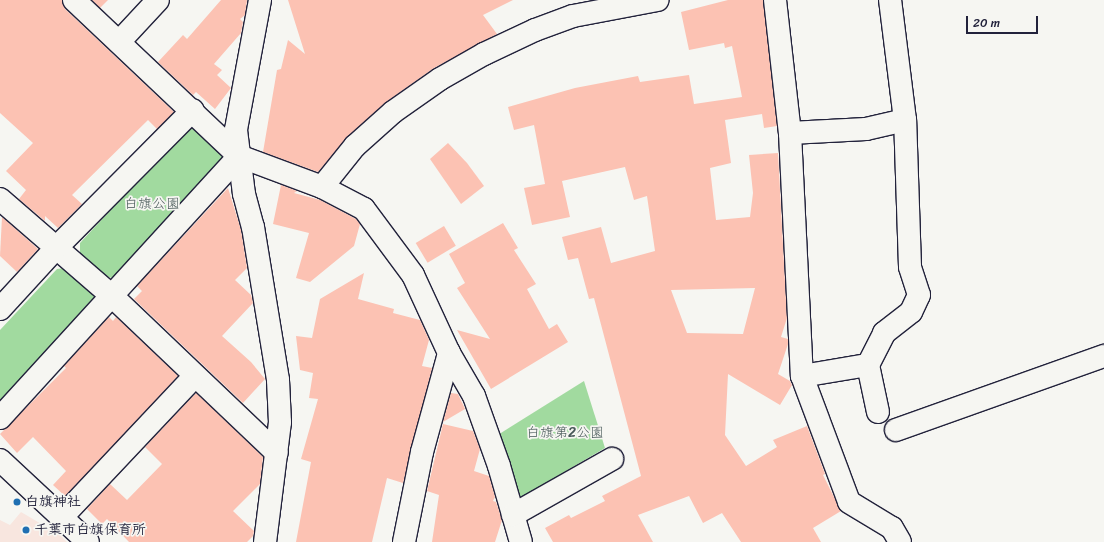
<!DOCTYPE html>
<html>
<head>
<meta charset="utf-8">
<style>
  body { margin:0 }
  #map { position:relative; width:1104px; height:542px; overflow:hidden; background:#f6f6f2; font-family:Sriracha,"Klee One",sans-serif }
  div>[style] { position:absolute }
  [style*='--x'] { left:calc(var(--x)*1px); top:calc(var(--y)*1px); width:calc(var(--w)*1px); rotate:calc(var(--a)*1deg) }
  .built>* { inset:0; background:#f8e6df }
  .green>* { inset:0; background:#a1da9f }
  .building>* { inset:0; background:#fcc2b3; transform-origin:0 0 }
  .roads { filter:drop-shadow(1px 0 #22223b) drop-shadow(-1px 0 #22223b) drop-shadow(0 1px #22223b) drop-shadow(0 -1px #22223b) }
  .minor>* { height:22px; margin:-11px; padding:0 11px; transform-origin:11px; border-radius:11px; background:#f6f6f2 }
  .dots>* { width:11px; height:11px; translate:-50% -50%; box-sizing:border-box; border:2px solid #f6f6f2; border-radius:50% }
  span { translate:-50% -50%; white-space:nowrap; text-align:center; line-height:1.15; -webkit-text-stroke:3.5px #f6f6f2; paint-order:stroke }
  .park-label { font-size:14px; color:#485959 }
  .poi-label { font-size:14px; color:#22223b; font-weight:700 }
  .left { translate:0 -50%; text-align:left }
  .scale { position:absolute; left:966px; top:16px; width:72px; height:18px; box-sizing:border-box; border:2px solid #22223b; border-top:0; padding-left:5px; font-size:12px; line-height:14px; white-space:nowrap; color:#22223b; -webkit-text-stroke:3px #f6f6f2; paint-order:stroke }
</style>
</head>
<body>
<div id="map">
  <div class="built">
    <i style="clip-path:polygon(21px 512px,60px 535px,67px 542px,0 542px,0 520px,10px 525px)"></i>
  </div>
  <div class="green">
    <i style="clip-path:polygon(191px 123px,220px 150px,224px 165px,118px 278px,101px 277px,80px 258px,80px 243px)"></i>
    <i style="clip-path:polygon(72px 267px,93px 287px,95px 303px,0 405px,0 330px,57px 269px)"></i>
    <i style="clip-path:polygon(584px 381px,605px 448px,515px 501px,493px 438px)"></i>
  </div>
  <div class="building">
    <i style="clip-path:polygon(0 0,62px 0,65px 9px,174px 112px,157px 129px,148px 120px,72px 195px,82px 204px,58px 228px,45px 216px,45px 221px,19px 199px,26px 190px,6px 171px,33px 143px,0 113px)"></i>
    <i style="clip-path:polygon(92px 0,108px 0,100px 8px)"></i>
    <i style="clip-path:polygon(221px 0,247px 0,245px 15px,240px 19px,243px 22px,241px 33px,214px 64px,222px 70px,217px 75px,231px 88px,215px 109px,196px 92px,193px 95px,158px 62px,183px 35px,187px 39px)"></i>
    <i style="clip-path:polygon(288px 0,513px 0,483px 15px,497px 34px,434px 68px,386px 102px,347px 137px,318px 172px,263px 152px,277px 70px,281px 69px,288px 40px,305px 54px)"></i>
    <i style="clip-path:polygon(evenodd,728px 0,763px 0,777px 126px,764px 128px,762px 114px,725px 120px,731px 163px,710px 168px,716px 220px,750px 217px,753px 193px,749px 155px,778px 153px,787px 318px,781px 337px,788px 339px,788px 344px,778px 374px,790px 381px,792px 385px,780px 405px,728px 374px,725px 435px,746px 466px,777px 447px,773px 440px,807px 426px,825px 474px,823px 475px,841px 511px,813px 528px,821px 542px,741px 542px,722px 513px,703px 523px,689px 496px,638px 515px,653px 542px,553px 542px,545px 528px,569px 515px,571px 518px,605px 501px,602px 496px,641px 476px,594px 298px,589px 299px,578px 258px,568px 260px,562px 237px,601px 227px,611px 263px,655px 251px,647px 196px,634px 200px,625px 167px,562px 181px,570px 217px,532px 225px,524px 188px,545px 184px,534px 125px,514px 130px,508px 107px,575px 88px,638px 76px,640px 82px,689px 75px,694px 104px,742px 97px,732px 46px,725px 48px,724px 43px,689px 50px,681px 12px,728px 0,755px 288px,743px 334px,687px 333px,671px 290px,755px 288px)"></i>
    <i style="clip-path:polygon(448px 143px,467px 163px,484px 186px,461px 204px,430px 159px)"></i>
    <i style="clip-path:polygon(281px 185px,297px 191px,294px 193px,320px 200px,356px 219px,360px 224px,354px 246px,310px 282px,296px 278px,309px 233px,273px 224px)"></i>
    <i style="clip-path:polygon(228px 188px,241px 230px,247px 268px,235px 280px,251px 295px,253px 303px,222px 336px,251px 362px,265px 379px,243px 403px,134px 299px,142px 291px,137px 286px)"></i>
    <i style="clip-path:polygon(2px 217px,38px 249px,17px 272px,0 256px)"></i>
    <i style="clip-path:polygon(503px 223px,518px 248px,514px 250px,536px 284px,527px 289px,549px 329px,557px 324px,568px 342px,491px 389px,457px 330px,490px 339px,457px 288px,465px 283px,449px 254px)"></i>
    <i style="left:444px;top:226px;width:23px;height:33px;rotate:59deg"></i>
    <i style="clip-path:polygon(364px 273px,358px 299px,394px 309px,393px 313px,420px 320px,429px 340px,422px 366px,432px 368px,403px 483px,387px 478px,372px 542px,296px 542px,311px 462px,301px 459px,318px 399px,309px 398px,313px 373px,300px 370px,296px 336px,312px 338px,320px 299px)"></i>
    <i style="clip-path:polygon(109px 317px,113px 321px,116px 317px,178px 376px,65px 496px,53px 485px,66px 471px,33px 437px,17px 453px,0 434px,66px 368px,64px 366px)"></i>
    <i style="clip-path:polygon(196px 393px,263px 457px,260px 484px,233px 511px,254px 531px,253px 536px,247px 542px,129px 542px,107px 519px,102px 524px,87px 509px,110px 484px,127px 500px,162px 464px,145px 447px)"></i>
    <i style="clip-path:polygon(451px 393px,458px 394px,465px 409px,443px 422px)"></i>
    <i style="clip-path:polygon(443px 424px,473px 431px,480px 449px,474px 471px,489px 476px,495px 497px,493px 501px,496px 502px,502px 520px,495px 542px,432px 542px,439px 495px,427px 491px)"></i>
  </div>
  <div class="roads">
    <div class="minor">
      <i style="--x:74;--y:0;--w:227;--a:43.4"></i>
      <i style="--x:239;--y:156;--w:89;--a:20.5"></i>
      <i style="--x:322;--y:187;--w:47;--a:27.6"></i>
      <i style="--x:364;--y:209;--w:82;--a:53.4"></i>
      <i style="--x:413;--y:275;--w:86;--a:65.2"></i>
      <i style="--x:449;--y:353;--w:50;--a:59.8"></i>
      <i style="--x:474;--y:396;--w:74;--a:70.3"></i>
      <i style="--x:499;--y:466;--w:79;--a:73.9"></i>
      <i style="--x:260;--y:0;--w:132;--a:100.5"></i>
      <i style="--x:236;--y:130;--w:64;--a:82.9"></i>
      <i style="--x:244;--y:194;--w:34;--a:75"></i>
      <i style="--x:253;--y:227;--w:155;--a:80.7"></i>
      <i style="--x:278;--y:380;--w:42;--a:87.3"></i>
      <i style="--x:280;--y:422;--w:121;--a:97.1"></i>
      <i style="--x:775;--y:0;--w:134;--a:83.6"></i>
      <i style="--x:790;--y:133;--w:243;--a:87.2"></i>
      <i style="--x:802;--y:376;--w:134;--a:69.5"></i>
      <i style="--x:849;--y:502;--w:50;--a:31.2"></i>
      <i style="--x:892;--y:528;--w:16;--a:60"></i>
      <i style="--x:119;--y:42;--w:57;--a:-47.1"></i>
      <i style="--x:790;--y:133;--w:76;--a:-3"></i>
      <i style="--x:866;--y:129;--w:40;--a:-13"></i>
      <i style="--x:322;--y:187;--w:53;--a:-51.2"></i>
      <i style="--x:355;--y:146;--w:51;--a:-41.8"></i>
      <i style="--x:393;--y:112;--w:57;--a:-35.1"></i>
      <i style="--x:440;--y:79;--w:51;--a:-29.6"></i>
      <i style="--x:484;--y:54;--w:56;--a:-25.2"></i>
      <i style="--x:535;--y:30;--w:40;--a:-20.2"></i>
      <i style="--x:573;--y:16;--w:86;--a:-10.7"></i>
      <i style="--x:0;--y:199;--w:150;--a:40.9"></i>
      <i style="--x:113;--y:297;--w:226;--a:43.6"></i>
      <i style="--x:0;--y:309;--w:83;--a:-47.4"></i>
      <i style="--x:56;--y:248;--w:194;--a:-45.2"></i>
      <i style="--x:802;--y:376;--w:67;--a:-9.5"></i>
      <i style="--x:878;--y:412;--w:48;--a:-102"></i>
      <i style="--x:868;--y:365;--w:36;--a:-63"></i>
      <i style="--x:884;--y:333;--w:34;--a:-38"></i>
      <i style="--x:911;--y:312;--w:19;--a:-65"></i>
      <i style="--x:919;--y:295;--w:29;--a:-108"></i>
      <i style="--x:910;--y:267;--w:147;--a:-91.9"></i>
      <i style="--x:905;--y:120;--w:121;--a:-97.1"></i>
      <i style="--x:0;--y:418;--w:355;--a:-47.6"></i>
      <i style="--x:896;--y:430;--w:221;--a:-19.6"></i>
      <i style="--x:0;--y:460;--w:120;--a:43"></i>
      <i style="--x:513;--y:515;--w:114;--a:-29.5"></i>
      <i style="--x:61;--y:518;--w:195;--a:-46.7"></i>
      <i style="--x:404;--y:542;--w:92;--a:-78.7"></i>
      <i style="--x:422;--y:452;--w:103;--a:-74.7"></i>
    </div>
  </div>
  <div class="dots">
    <i style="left:17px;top:502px;background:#1f6fb2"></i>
    <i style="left:26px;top:530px;background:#1f6fb2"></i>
  </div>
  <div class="park-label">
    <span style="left:152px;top:204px">白旗公園</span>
    <span style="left:565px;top:433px">白旗第2公園</span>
  </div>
  <div class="poi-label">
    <span class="left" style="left:25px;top:502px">白旗神社</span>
    <span class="left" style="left:34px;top:530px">千葉市白旗保育所</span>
  </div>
  <div class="scale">20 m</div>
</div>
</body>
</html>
